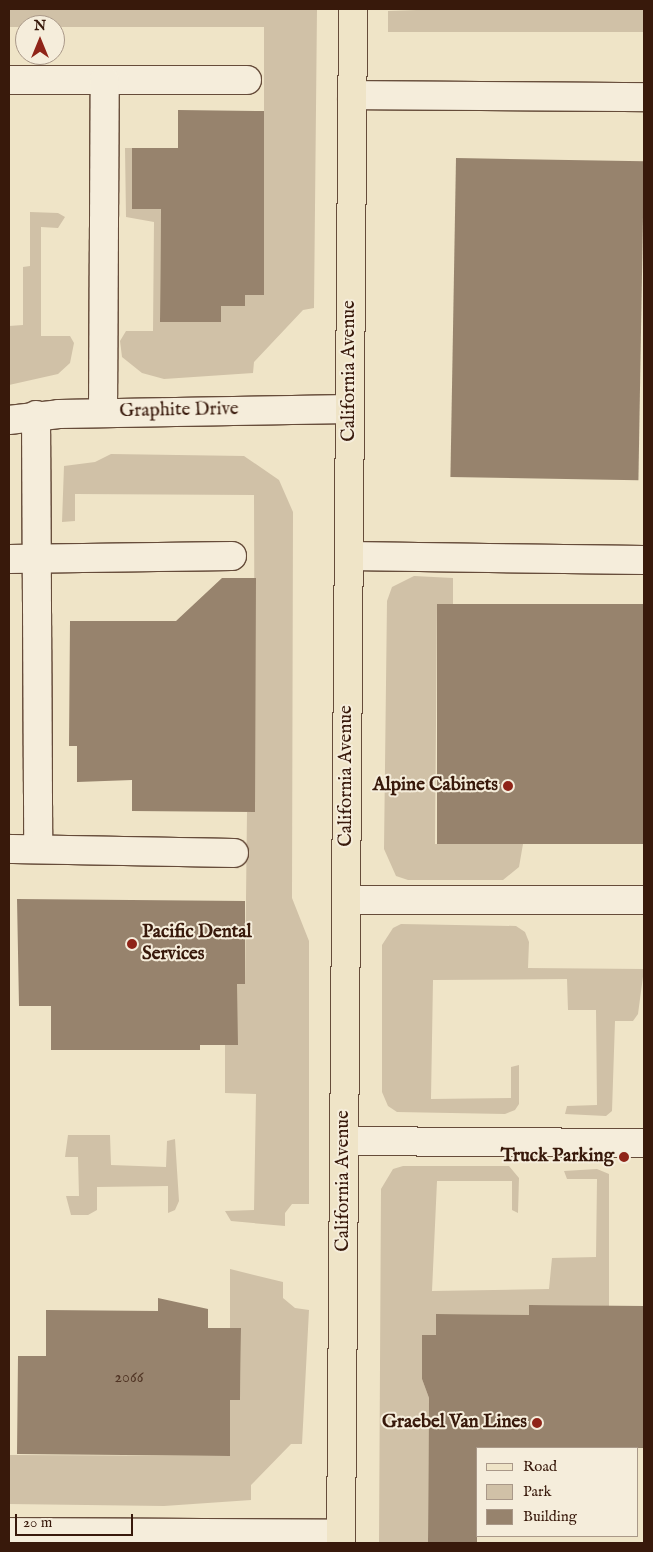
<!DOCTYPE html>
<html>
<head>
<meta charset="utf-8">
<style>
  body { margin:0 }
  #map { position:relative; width:653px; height:1552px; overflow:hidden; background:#efe4c7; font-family:"IM FELL English",serif }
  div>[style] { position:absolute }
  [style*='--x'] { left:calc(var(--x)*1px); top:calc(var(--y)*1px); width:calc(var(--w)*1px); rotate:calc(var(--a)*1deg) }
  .green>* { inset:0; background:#d0c1a7 }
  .building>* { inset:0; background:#97836d; transform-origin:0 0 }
  .roads { filter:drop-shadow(1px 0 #664c3a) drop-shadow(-1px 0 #664c3a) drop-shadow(0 1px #664c3a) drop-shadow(0 -1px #664c3a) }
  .minor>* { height:28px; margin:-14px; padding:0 14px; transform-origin:14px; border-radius:14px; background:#f5eddb }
  .major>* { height:28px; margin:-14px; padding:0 14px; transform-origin:14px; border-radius:14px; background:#efe4c7 }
  .dots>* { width:14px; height:14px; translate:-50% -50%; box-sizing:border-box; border:2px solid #f5eddb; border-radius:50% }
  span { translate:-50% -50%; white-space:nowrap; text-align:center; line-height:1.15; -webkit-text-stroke:4px #f5eddb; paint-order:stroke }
  .number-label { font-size:16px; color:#503424 }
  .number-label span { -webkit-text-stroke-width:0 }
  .street-label { font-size:19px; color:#38190b }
  .poi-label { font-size:19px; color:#38190b; font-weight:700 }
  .right { translate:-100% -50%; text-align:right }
  .left { translate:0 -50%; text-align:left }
  .frame { position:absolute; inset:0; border:10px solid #38190b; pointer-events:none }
  .legend { position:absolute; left:476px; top:1447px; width:162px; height:90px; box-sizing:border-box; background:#f5eddb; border:1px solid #a99888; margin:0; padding:6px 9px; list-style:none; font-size:15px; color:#38190b }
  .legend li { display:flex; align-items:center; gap:10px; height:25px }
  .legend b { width:25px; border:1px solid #a99888 }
  .north { position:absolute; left:15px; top:15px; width:50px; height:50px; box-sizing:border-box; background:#f5eddb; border:1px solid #a99888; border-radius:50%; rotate:0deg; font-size:14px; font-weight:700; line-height:20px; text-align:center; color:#38190b }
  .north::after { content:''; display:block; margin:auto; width:18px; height:22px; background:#8f2418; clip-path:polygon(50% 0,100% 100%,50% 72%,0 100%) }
  .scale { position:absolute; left:15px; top:1514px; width:118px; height:22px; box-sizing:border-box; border:2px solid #38190b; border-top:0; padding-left:6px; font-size:15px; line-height:18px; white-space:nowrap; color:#38190b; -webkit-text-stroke:4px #f5eddb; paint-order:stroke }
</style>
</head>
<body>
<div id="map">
  <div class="green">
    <i style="clip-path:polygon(317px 9px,314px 308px,303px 310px,254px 362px,253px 373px,164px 379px,142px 373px,122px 357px,120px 341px,126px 331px,153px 331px,154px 222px,126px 217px,125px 148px,132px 148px,132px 209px,161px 209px,160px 322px,221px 322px,221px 306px,244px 306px,245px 295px,264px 295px,264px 27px,9px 27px,9px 10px)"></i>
    <i style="clip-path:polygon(445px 9px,644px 9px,644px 32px,388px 32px,388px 11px)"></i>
    <i style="clip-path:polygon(30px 212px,58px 213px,65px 217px,58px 228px,41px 227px,41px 336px,70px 336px,74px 343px,70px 363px,58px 374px,9px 385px,9px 326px,23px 325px,23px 267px,30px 266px)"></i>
    <i style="clip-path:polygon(111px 454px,244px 456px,279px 480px,293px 512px,292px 898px,309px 941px,309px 1204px,292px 1204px,285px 1213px,285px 1226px,231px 1221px,225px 1211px,254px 1210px,256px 1094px,225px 1093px,225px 1045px,237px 984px,245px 984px,247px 812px,255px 812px,254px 495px,75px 494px,75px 521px,62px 522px,64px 466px,95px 462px)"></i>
    <i style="clip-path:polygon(414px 576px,453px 578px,453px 604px,437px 604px,435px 844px,523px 844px,519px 867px,503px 880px,408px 880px,396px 876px,384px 849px,387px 601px,392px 587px)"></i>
    <i style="clip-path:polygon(401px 924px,516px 926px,525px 932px,529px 942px,528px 968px,644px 969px,638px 1014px,633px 1021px,615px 1021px,612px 1111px,606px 1116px,565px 1114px,567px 1106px,597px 1105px,596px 1010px,568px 1010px,567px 979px,433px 980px,431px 1099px,511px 1098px,511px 1067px,519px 1065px,519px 1104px,515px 1110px,505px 1114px,397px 1112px,388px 1106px,382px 1092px,382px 945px,393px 928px)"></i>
    <i style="clip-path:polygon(68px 1135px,110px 1135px,111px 1165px,166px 1167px,167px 1141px,175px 1139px,179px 1201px,175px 1210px,168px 1213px,168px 1186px,97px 1187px,97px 1210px,88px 1215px,71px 1215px,66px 1196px,79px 1196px,78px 1157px,65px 1157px)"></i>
    <i style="clip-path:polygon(403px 1166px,509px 1166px,519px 1178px,518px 1213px,512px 1210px,512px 1181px,437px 1181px,432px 1291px,549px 1289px,552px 1258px,596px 1257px,597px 1179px,567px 1179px,564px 1171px,597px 1169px,609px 1174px,609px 1306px,529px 1305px,529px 1315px,436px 1314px,436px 1335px,423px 1335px,422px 1379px,429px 1398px,428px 1543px,379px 1543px,381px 1189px,393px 1169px)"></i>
    <i style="clip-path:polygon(230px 1269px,283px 1282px,283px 1298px,295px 1308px,309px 1310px,302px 1444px,291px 1444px,251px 1485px,251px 1500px,164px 1506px,9px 1504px,9px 1455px,229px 1456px,230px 1400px,240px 1400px,241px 1328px,230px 1328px)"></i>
  </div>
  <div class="building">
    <i style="clip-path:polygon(178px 110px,264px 111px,264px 295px,245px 295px,245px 306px,221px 306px,221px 322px,160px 322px,161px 209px,132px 209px,132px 148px,178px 148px)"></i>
    <i style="left:456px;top:158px;width:188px;height:319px;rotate:1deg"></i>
    <i style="clip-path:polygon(222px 578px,256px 578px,255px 812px,132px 811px,132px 780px,77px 782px,77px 746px,69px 746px,70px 621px,176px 621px)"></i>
    <i style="left:437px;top:604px;width:207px;height:240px"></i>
    <i style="clip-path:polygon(17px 899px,245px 901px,245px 984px,237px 984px,238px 1045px,200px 1045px,200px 1050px,51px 1050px,51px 1006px,19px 1006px)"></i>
    <i style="clip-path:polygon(158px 1298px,208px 1309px,208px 1328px,241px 1328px,240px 1400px,230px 1400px,230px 1456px,17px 1454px,18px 1356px,46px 1356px,46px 1310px,158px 1311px)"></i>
    <i style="clip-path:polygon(529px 1305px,644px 1306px,644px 1448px,477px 1448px,477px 1543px,428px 1543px,429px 1398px,422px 1379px,422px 1335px,436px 1335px,436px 1314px,529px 1315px)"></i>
  </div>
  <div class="roads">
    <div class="minor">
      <i style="--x:9;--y:80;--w:238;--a:0"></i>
      <i style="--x:352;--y:95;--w:292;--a:0.4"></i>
      <i style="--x:103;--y:413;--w:333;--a:-89.7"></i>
      <i style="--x:36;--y:415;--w:434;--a:89.7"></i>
      <i style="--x:9;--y:420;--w:50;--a:-6.8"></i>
      <i style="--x:59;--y:414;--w:291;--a:-1"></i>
      <i style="--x:349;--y:556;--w:295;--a:0.8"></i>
      <i style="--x:9;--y:559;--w:223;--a:-0.8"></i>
      <i style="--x:9;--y:849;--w:225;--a:1"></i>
      <i style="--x:346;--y:900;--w:298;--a:0"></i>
      <i style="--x:344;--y:1141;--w:300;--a:0.4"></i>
      <i style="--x:9;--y:1532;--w:332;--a:0.3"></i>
    </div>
    <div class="major">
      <i style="--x:341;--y:1543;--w:1534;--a:-89.55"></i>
    </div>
  </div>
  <div class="dots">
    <i style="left:508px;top:786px;background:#8f2418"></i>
    <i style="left:132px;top:944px;background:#8f2418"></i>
    <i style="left:624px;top:1157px;background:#8f2418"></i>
    <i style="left:537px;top:1423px;background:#8f2418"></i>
  </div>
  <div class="number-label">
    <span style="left:129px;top:1378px">2066</span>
  </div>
  <div class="street-label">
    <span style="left:350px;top:371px;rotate:-90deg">California Avenue</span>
    <span style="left:179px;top:411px;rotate:-1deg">Graphite Drive</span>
    <span style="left:347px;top:776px;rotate:-90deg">California Avenue</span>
    <span style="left:344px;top:1181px;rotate:-90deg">California Avenue</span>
  </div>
  <div class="poi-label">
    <span class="right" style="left:498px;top:786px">Alpine Cabinets</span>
    <span class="left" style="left:142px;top:944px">Pacific Dental<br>Services</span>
    <span class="right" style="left:614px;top:1157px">Truck Parking</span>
    <span class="right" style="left:527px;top:1423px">Graebel Van Lines</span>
  </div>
  <div class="frame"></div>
  <ul class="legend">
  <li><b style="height:6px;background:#efe4c7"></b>Road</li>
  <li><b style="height:14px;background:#d0c1a7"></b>Park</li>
  <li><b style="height:14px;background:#97836d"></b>Building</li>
  </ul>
  <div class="north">N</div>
  <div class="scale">20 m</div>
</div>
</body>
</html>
